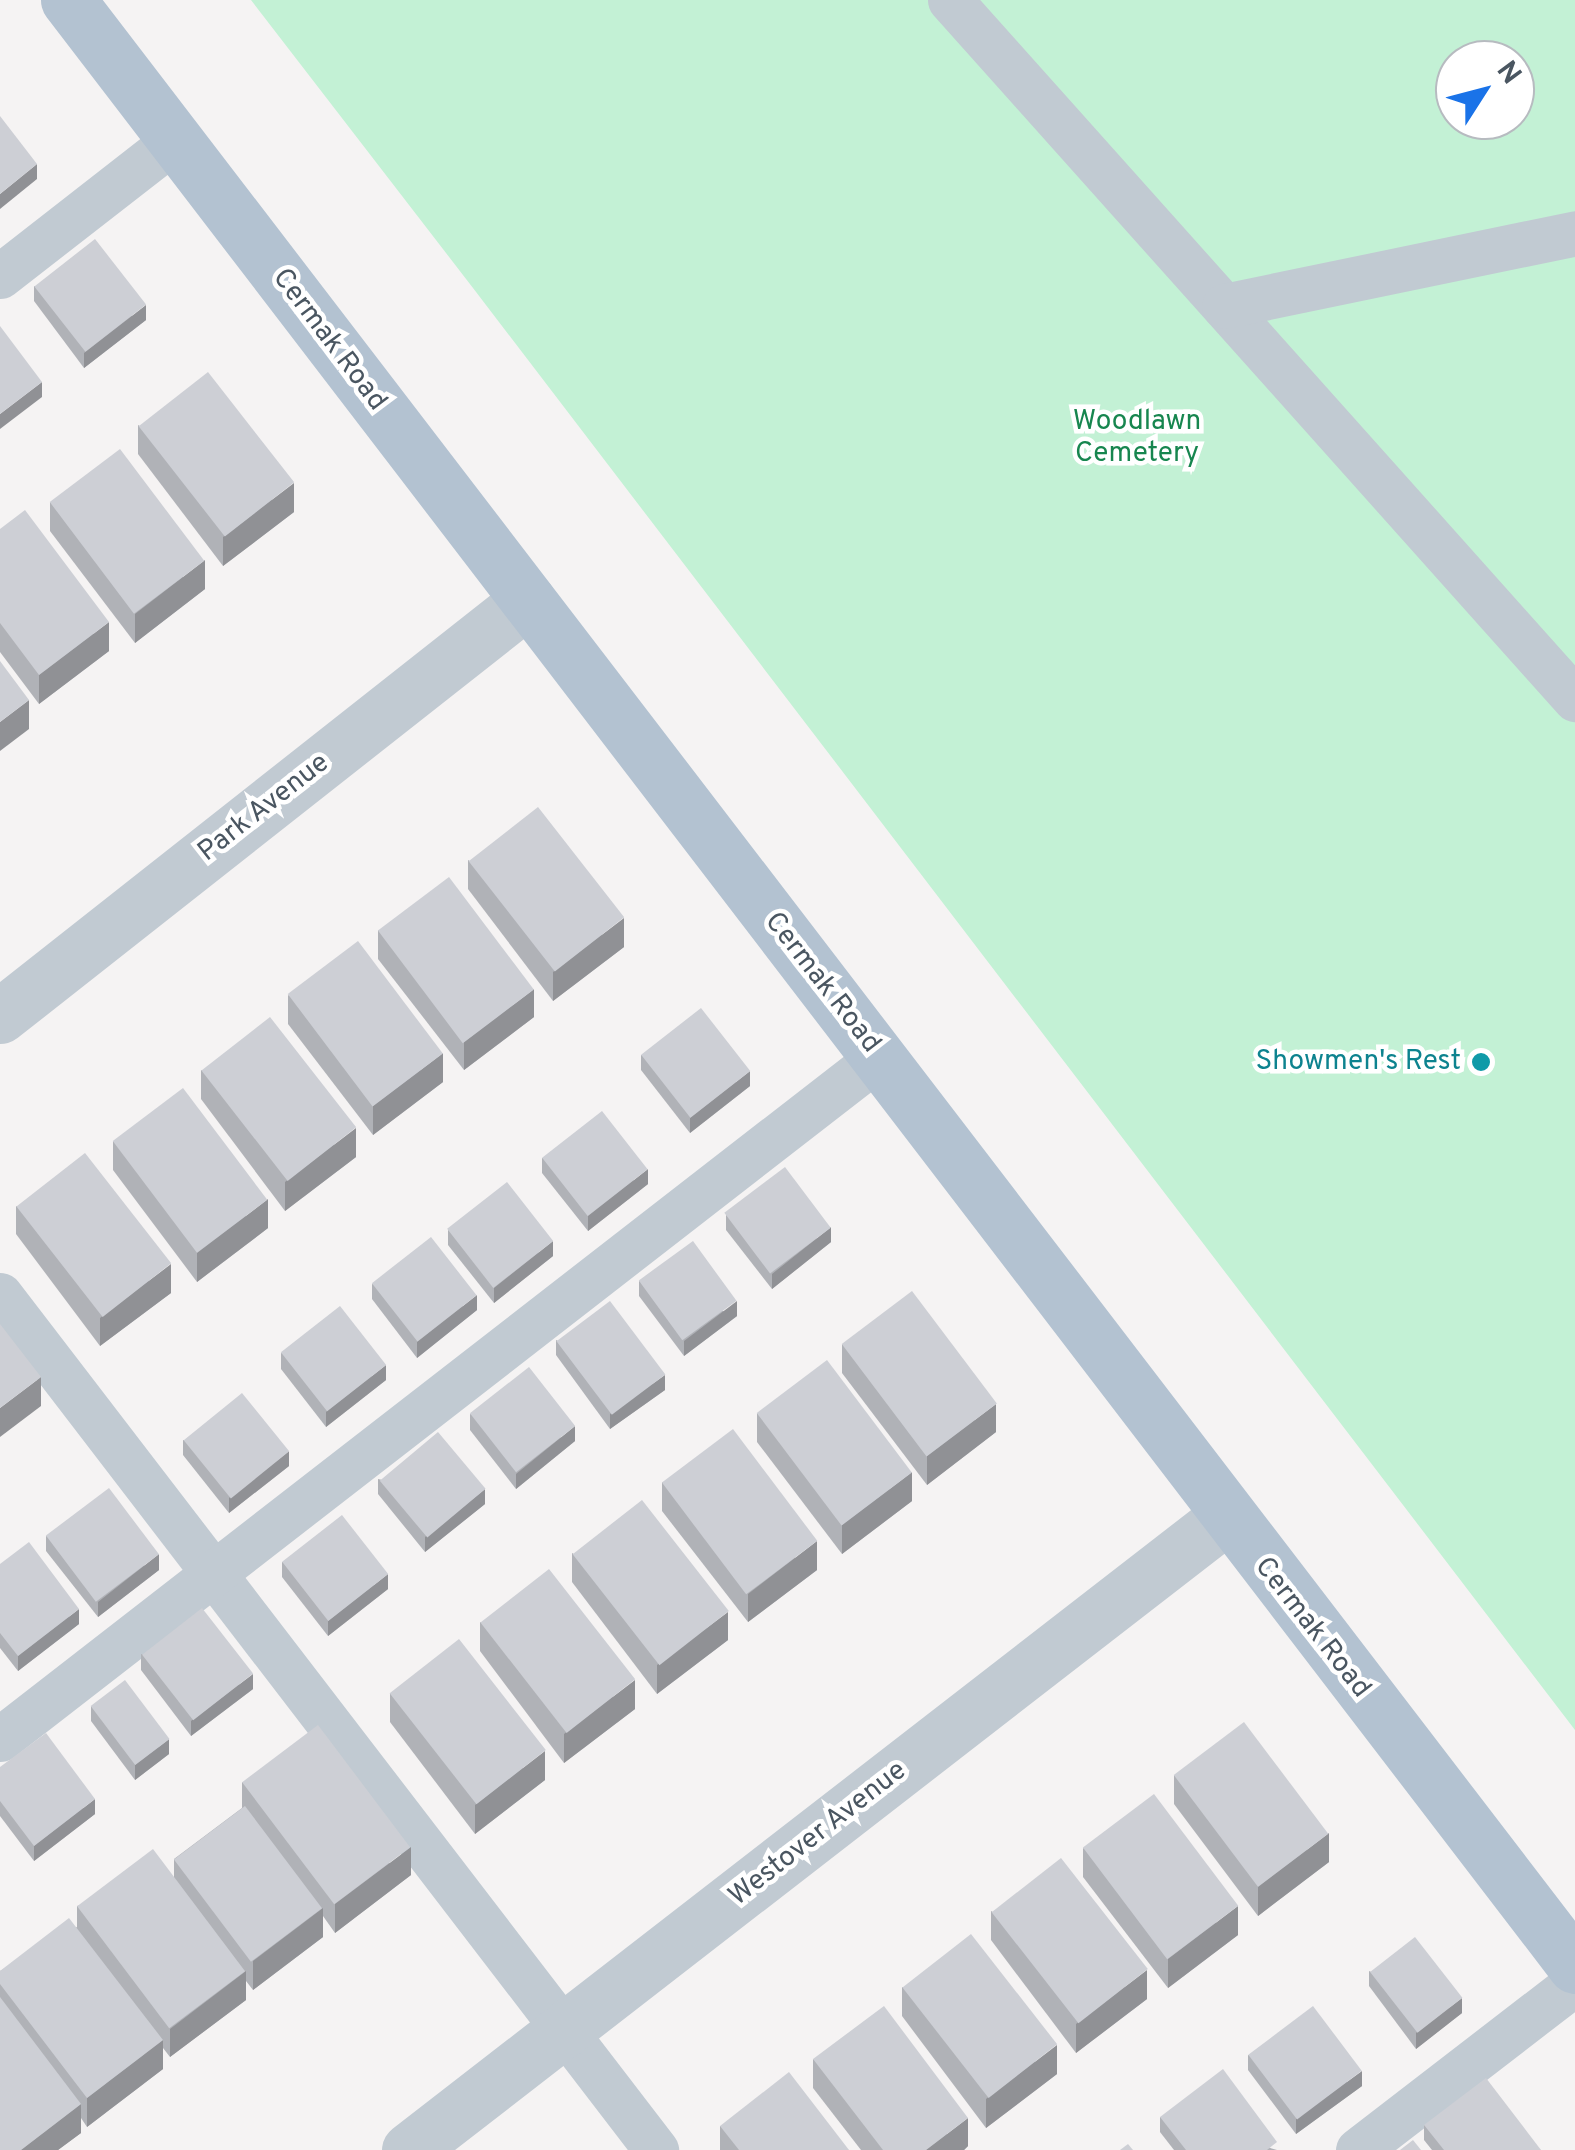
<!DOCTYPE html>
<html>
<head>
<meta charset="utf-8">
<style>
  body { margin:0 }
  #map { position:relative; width:1575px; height:2150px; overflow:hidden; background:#f5f3f3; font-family:Overpass,sans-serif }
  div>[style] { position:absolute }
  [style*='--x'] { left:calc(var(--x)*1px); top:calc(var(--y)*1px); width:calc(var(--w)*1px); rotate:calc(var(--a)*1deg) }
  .green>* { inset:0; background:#c3f1d5 }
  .lane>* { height:45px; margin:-22.5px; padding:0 22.5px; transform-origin:22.5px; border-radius:22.5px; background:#c1cad2 }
  .street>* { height:55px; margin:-27.5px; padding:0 27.5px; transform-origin:27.5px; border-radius:27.5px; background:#c1cad2 }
  .primary>* { height:55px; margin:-27.5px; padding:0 27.5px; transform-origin:27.5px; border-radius:27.5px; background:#b3c2d1 }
  .wall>* { inset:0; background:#b0b2b7 }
  .shaded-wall>* { inset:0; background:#909195 }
  .building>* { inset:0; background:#cdcfd5; transform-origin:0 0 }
  .dots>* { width:28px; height:28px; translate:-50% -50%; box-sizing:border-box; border:5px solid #fff; border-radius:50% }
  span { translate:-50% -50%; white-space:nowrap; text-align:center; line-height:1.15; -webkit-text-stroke:9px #fff; paint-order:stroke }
  .street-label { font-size:28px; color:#4a5661 }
  .park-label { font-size:28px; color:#17864f }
  .culture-label { font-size:28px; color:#0d838f }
  .right { translate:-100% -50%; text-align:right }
  .north { position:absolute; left:1435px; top:40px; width:100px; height:100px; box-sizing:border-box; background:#fff; border:2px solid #b7bbc0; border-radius:50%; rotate:54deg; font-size:28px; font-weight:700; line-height:40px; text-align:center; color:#4a5661 }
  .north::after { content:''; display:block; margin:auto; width:35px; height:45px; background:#1a73e8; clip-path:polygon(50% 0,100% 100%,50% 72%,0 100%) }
</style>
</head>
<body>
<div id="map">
  <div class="green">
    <i style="clip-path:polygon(evenodd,251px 0,1575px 0,1575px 1730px,473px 288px,251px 0,1455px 60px,1515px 60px,1515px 120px,1455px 120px,1455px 60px)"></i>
  </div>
  <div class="lane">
    <i style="--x:950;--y:0;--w:938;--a:48.2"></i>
    <i style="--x:0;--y:276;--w:222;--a:-37.9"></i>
    <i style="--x:1224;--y:306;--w:359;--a:-11.7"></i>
    <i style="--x:0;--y:1295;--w:1078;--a:52.5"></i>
    <i style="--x:0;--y:1739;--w:1113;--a:-37.81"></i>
    <i style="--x:1358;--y:2150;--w:274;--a:-37.6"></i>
  </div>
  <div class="street">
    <i style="--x:0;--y:1016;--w:672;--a:-38.23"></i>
    <i style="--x:409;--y:2150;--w:1034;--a:-37.77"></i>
  </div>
  <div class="primary">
    <i style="--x:68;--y:0;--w:2477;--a:52.53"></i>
  </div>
  <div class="wall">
    <i style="clip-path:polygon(34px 286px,146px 320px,84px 368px,34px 301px)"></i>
    <i style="clip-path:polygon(138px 425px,294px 512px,223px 566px,138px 454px)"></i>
    <i style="clip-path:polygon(50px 502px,205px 589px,135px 643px,50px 531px)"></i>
    <i style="clip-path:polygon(0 529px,109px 651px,39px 704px,0 652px)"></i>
    <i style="clip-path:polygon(468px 860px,624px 947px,553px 1001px,468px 889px)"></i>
    <i style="clip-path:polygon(378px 930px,534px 1017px,464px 1070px,378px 959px)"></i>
    <i style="clip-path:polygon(288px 995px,443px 1082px,373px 1135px,288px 1024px)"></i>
    <i style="clip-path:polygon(641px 1055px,750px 1086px,690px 1133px,641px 1070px)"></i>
    <i style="clip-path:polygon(201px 1070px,356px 1157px,285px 1211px,201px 1099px)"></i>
    <i style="clip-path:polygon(113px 1141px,268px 1228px,197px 1282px,113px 1170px)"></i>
    <i style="clip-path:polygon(542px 1158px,648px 1184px,588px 1231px,542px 1173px)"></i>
    <i style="clip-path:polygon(16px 1206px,171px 1293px,100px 1346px,16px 1234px)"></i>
    <i style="clip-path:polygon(726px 1215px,831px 1242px,772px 1289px,726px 1230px)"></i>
    <i style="clip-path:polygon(448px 1230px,553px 1256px,494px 1303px,448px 1245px)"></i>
    <i style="clip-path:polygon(639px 1281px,737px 1316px,684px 1356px,639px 1296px)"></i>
    <i style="clip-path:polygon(372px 1284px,477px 1310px,417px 1358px,372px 1299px)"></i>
    <i style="clip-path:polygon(556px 1340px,665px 1390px,610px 1429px,556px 1355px)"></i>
    <i style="clip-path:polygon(842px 1344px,996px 1432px,927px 1485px,842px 1373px)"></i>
    <i style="clip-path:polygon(281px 1353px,386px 1380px,326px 1427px,281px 1369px)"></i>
    <i style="clip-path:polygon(757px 1413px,912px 1501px,842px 1554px,757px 1442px)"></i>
    <i style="clip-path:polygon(470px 1414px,575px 1441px,516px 1489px,470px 1430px)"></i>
    <i style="clip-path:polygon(183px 1440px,289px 1466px,229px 1513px,183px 1455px)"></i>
    <i style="clip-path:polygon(378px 1479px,485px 1504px,425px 1552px,378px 1494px)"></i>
    <i style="clip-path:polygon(662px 1482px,817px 1570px,748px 1622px,662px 1511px)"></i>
    <i style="clip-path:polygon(46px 1536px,159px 1570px,98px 1617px,46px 1551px)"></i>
    <i style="clip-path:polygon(572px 1553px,728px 1640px,657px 1694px,572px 1582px)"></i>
    <i style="clip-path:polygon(282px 1562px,388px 1589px,328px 1636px,282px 1577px)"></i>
    <i style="clip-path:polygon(0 1564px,79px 1624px,18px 1671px,0 1648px)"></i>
    <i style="clip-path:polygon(480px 1622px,635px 1709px,564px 1763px,480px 1651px)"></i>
    <i style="clip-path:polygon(141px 1654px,253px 1689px,191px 1736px,141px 1670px)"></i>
    <i style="clip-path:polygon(390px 1693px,545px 1780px,475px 1834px,390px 1722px)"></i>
    <i style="clip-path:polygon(91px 1706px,169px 1754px,135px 1780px,91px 1721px)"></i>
    <i style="clip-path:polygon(0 1767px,95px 1814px,34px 1861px,0 1816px)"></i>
    <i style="clip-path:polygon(1174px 1775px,1329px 1862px,1258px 1916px,1174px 1804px)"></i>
    <i style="clip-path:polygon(242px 1782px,411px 1875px,335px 1933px,323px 1916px,323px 1937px,253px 1990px,246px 1981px,246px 2000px,170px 2057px,163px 2048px,163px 2069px,87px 2127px,81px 2118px,81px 2133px,58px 2150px,0 2150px,0 1971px,77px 1927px,77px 1906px,174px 1877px,174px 1859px,242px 1808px)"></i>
    <i style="clip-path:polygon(1083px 1848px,1238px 1935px,1168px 1988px,1083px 1877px)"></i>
    <i style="clip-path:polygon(991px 1911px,1147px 1999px,1076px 2053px,991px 1940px)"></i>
    <i style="clip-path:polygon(1369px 1971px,1462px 2013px,1416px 2049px,1369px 1986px)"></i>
    <i style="clip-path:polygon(902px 1987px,1057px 2074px,986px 2128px,902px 2016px)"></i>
    <i style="clip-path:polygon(1248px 2055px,1362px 2086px,1296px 2134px,1248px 2070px)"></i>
    <i style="clip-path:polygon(813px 2059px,968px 2146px,964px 2150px,861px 2150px,813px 2088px)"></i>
    <i style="clip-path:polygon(1160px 2117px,1277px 2150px,1174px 2150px,1160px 2132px)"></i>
    <i style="clip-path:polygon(1424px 2125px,1541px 2150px,1432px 2150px,1424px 2140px)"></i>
    <i style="clip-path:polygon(720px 2126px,849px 2150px,720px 2150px)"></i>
  </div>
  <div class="shaded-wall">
    <i style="clip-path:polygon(37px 164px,37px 179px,0 209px,0 194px)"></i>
    <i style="clip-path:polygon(146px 305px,146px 320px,84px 368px,84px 353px)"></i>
    <i style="clip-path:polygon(42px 382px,42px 397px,0 429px,0 414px)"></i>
    <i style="clip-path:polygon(294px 483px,294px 512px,223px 566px,223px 537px)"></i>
    <i style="clip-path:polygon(205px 560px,205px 589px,135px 643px,135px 614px)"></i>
    <i style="clip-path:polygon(109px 622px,109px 651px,39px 704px,39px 675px)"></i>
    <i style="clip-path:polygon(29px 700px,29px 729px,0 751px,0 722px)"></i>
    <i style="clip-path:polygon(624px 918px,624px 947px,553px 1001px,553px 972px)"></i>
    <i style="clip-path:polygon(534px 989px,534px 1017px,464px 1070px,464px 1042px)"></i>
    <i style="clip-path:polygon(443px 1053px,443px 1082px,373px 1135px,373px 1106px)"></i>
    <i style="clip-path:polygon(750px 1071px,750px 1086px,690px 1133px,690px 1118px)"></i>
    <i style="clip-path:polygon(356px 1128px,356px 1157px,285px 1211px,285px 1182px)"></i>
    <i style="clip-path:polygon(648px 1169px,648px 1184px,588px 1231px,588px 1216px)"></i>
    <i style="clip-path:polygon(268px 1199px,268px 1228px,197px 1282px,197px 1253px)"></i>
    <i style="clip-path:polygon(831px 1227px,831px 1242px,772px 1289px,772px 1274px)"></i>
    <i style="clip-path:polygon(553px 1241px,553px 1256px,494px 1303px,494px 1288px)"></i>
    <i style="clip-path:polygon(171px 1264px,171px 1293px,100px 1346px,100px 1318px)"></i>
    <i style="clip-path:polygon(477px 1295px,477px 1310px,417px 1358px,417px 1342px)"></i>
    <i style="clip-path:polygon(737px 1301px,737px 1316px,684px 1356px,684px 1341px)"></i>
    <i style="clip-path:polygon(386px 1365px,386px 1380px,326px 1427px,326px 1412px)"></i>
    <i style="clip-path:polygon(665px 1375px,665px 1390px,610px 1429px,610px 1414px)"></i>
    <i style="clip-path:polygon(41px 1377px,41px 1406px,0 1437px,0 1408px)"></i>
    <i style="clip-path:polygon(996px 1404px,996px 1432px,927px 1485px,927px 1456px)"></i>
    <i style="clip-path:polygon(575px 1426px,575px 1441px,516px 1489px,516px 1474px)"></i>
    <i style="clip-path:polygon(289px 1451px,289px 1466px,229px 1513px,229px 1498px)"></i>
    <i style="clip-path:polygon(912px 1472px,912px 1501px,842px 1554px,842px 1525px)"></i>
    <i style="clip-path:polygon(485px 1489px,485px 1504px,425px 1552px,425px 1537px)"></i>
    <i style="clip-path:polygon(817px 1541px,817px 1570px,748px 1622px,748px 1594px)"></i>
    <i style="clip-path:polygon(159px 1554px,159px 1570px,98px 1617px,98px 1602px)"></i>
    <i style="clip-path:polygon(388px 1574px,388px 1589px,328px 1636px,328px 1621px)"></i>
    <i style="clip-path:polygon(79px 1609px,79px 1624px,18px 1671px,18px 1656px)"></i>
    <i style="clip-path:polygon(728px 1612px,728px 1640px,657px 1694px,657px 1665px)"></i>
    <i style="clip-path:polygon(253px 1674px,253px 1689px,191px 1736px,191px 1721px)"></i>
    <i style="clip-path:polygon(635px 1680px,635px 1709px,564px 1763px,564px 1734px)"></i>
    <i style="clip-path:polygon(169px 1739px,169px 1754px,135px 1780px,135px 1765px)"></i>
    <i style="clip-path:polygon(545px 1751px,545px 1780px,475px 1834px,475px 1805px)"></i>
    <i style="clip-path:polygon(95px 1799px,95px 1814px,34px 1861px,34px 1846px)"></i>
    <i style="clip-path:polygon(1329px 1833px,1329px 1862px,1258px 1916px,1258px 1887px)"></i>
    <i style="clip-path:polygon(411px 1847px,411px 1875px,335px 1933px,335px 1904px)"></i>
    <i style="clip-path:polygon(1238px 1906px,1238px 1935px,1168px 1988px,1168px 1959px)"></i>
    <i style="clip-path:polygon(323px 1908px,323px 1937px,253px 1990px,253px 1961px)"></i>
    <i style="clip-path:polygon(1147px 1970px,1147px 1999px,1076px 2053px,1076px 2024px)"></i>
    <i style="clip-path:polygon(246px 1971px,246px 2000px,170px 2057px,170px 2029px)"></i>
    <i style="clip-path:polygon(1462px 1998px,1462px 2013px,1416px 2049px,1416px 2033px)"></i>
    <i style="clip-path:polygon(163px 2040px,163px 2069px,87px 2127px,87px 2098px)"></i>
    <i style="clip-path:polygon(1057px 2045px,1057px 2074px,986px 2128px,986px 2099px)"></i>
    <i style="clip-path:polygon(1362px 2071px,1362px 2086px,1296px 2134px,1296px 2119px)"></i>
    <i style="clip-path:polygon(81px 2104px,81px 2133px,58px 2150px,21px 2150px)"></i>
    <i style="clip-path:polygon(968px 2118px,968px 2146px,964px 2150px,926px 2150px)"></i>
  </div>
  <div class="building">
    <i style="clip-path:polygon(0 116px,37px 164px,0 194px)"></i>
    <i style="left:95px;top:239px;width:83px;height:77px;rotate:52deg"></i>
    <i style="clip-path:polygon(0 326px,42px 382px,0 414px)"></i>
    <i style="left:208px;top:372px;width:140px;height:88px;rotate:52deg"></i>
    <i style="left:120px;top:449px;width:140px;height:88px;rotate:53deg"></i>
    <i style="clip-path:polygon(25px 510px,109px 622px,39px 675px,0 623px,0 529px)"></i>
    <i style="clip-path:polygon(0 661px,29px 700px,0 722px)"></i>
    <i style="left:538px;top:807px;width:140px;height:88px;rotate:52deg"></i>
    <i style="left:449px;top:877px;width:141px;height:89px;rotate:53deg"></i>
    <i style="left:358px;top:941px;width:141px;height:88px;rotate:53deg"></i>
    <i style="left:701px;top:1008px;width:80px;height:76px;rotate:52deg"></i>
    <i style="left:270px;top:1017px;width:140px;height:87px;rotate:52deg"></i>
    <i style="left:183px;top:1088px;width:140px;height:88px;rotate:53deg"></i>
    <i style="left:602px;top:1111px;width:74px;height:76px;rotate:52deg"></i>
    <i style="left:85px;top:1153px;width:140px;height:87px;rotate:52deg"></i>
    <i style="left:785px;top:1167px;width:76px;height:76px;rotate:53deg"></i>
    <i style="left:507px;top:1182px;width:75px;height:76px;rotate:52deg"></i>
    <i style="left:431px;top:1237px;width:74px;height:75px;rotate:52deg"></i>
    <i style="left:693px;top:1241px;width:74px;height:67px;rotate:54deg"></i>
    <i style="left:912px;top:1291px;width:141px;height:88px;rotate:53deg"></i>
    <i style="left:610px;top:1301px;width:92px;height:67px;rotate:53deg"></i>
    <i style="left:340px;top:1306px;width:75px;height:75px;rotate:52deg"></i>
    <i style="clip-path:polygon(0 1324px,41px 1377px,0 1408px)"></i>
    <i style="left:827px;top:1360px;width:141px;height:88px;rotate:53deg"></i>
    <i style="left:529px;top:1367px;width:75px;height:75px;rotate:52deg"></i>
    <i style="left:242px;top:1393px;width:75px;height:75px;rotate:51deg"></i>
    <i style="left:733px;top:1429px;width:140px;height:89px;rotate:53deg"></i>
    <i style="left:438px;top:1432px;width:74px;height:76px;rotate:50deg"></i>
    <i style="left:109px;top:1488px;width:83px;height:79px;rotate:53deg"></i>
    <i style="left:642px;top:1500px;width:141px;height:88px;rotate:52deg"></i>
    <i style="left:342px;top:1515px;width:75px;height:76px;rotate:52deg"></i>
    <i style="clip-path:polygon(29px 1542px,79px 1609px,18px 1656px,0 1633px,0 1564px)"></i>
    <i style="left:549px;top:1569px;width:140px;height:87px;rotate:52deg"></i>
    <i style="left:202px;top:1608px;width:83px;height:76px;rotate:52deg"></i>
    <i style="left:459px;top:1639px;width:141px;height:88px;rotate:52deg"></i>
    <i style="left:125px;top:1680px;width:74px;height:43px;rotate:53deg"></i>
    <i style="left:1244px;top:1722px;width:140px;height:88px;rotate:53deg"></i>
    <i style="left:318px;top:1725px;width:153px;height:95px;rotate:53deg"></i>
    <i style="clip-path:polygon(46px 1733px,95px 1799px,34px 1846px,0 1801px,0 1767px)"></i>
    <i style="left:1154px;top:1794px;width:140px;height:89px;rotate:53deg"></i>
    <i style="left:245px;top:1806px;width:128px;height:89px;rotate:53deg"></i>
    <i style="left:153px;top:1849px;width:153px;height:95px;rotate:53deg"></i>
    <i style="left:1061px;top:1858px;width:141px;height:88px;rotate:52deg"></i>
    <i style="clip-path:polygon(69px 1918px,163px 2040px,87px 2098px,0 1984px,0 1971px)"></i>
    <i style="left:971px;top:1934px;width:140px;height:87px;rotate:52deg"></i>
    <i style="left:1415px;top:1937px;width:77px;height:57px;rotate:52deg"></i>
    <i style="clip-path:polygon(0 1997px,81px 2104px,21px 2150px,0 2150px)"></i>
    <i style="clip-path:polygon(884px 2006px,968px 2118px,926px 2150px,883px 2150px,813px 2059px)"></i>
    <i style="left:1313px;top:2006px;width:81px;height:81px;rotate:53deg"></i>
    <i style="clip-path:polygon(1223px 2069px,1277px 2142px,1267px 2150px,1186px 2150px,1160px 2117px)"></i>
    <i style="clip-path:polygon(789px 2072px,849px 2150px,739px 2150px,720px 2126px)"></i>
    <i style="clip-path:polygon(1486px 2078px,1541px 2150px,1444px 2150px,1424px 2125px)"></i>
    <i style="clip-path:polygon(1413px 2140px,1421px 2150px,1400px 2150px)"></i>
    <i style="clip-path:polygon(1128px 2144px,1133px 2150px,1120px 2150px)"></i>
  </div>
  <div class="dots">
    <i style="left:1481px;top:1062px;background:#0f9aa8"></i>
  </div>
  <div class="street-label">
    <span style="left:329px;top:340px;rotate:53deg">Cermak Road</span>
    <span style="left:264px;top:808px;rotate:-38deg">Park Avenue</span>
    <span style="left:822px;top:983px;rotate:52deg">Cermak Road</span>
    <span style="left:1312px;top:1628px;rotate:52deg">Cermak Road</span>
    <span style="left:818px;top:1834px;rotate:-38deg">Westover Avenue</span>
  </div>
  <div class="park-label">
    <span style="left:1137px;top:438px">Woodlawn<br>Cemetery</span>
  </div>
  <div class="culture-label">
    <span class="right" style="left:1461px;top:1062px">Showmen's Rest</span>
  </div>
  <div class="north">N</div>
</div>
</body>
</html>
